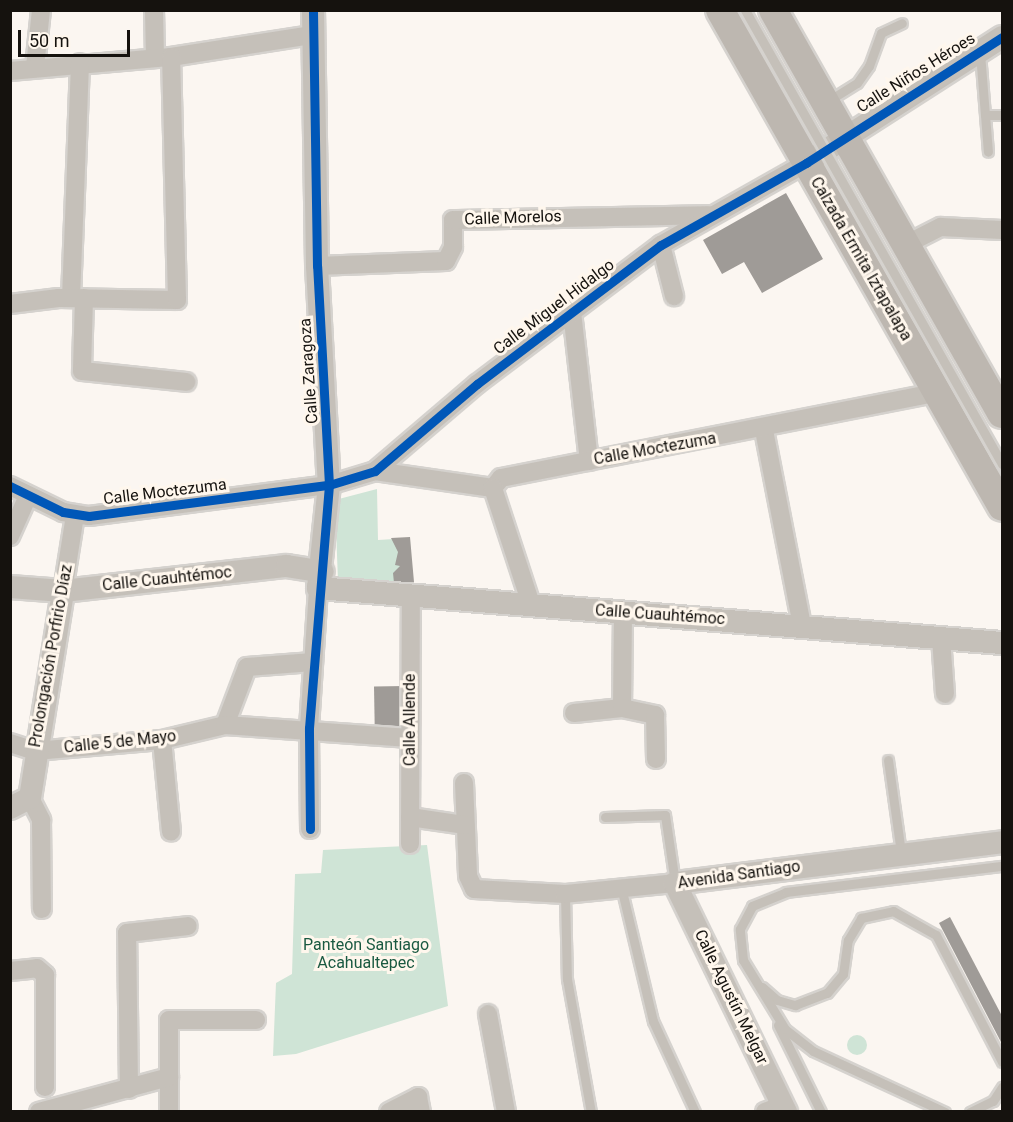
<!DOCTYPE html>
<html>
<head>
<meta charset="utf-8">
<style>
  body { margin:0 }
  #map { position:relative; width:1013px; height:1122px; overflow:hidden; background:#fbf6f1; font-family:Roboto,sans-serif }
  div>[style] { position:absolute }
  [style*='--x'] { left:calc(var(--x)*1px); top:calc(var(--y)*1px); width:calc(var(--w)*1px); rotate:calc(var(--a)*1deg) }
  .green>* { inset:0; background:#cfe4d6 }
  .round { border-radius:50% }
  .building>* { inset:0; background:#9f9b97; transform-origin:0 0 }
  .roads { filter:drop-shadow(2px 0 #d5d2ce) drop-shadow(-2px 0 #d5d2ce) drop-shadow(0 2px #d5d2ce) drop-shadow(0 -2px #d5d2ce) }
  .service>* { height:9px; margin:-4.5px; padding:0 4.5px; transform-origin:4.5px; border-radius:4.5px; background:#c5c0b9 }
  .minor>* { height:18px; margin:-9px; padding:0 9px; transform-origin:9px; border-radius:9px; background:#c5c0b9 }
  .tertiary>* { height:22px; margin:-11px; padding:0 11px; transform-origin:11px; border-radius:11px; background:#c5c0b9 }
  .primary>* { height:28px; margin:-14px; padding:0 14px; transform-origin:14px; border-radius:14px; background:#bdb7b0 }
  .bridges { filter:drop-shadow(2px 0 #d5d2ce) drop-shadow(-2px 0 #d5d2ce) drop-shadow(0 2px #d5d2ce) drop-shadow(0 -2px #d5d2ce) }
  .service-bridge>* { height:9px; margin:-4.5px; padding:0 4.5px; transform-origin:4.5px; border-radius:4.5px; background:#c5c0b9 }
  .cycleway>* { height:9px; margin:-4.5px; padding:0 4.5px; transform-origin:4.5px; border-radius:4.5px; background:#0057b8 }
  span { translate:-50% -50%; white-space:nowrap; text-align:center; line-height:1.15; -webkit-text-stroke:6px #fff7ed; paint-order:stroke }
  .street-label { font-size:16px; color:#15120e }
  .park-label { font-size:16px; color:#1a5941 }
  .frame { position:absolute; inset:0; border:12px solid #15120e; pointer-events:none }
  .scale { position:absolute; left:18px; top:30px; width:112px; height:27px; box-sizing:border-box; border:3px solid #15120e; border-top:0; padding-left:8px; font-size:18px; line-height:21px; white-space:nowrap; color:#15120e; -webkit-text-stroke:4px #fff7ed; paint-order:stroke }
</style>
</head>
<body>
<div id="map">
  <div class="green">
    <i style="clip-path:polygon(377px 489px,378px 540px,410px 538px,411px 590px,338px 582px,335px 500px)"></i>
    <i style="clip-path:polygon(427px 845px,448px 1006px,296px 1054px,273px 1056px,276px 983px,292px 974px,295px 874px,321px 873px,323px 850px)"></i>
    <i class="round" style="left:847px;top:1035px;width:20px;height:20px"></i>
  </div>
  <div class="building">
    <i style="clip-path:polygon(786px 193px,823px 259px,762px 293px,744px 262px,722px 274px,703px 240px)"></i>
    <i style="clip-path:polygon(410px 537px,414px 582px,394px 583px,393px 573px,400px 566px,395px 565px,398px 552px,391px 538px)"></i>
    <i style="left:405px;top:686px;width:45px;height:31px;rotate:89deg"></i>
    <i style="clip-path:polygon(950px 917px,1002px 1016px,1002px 1044px,939px 923px)"></i>
  </div>
  <div class="roads">
    <div class="service">
      <i style="--x:980;--y:53;--w:99;--a:85.4"></i>
      <i style="--x:828;--y:101;--w:34;--a:-32"></i>
      <i style="--x:857;--y:83;--w:21;--a:-55"></i>
      <i style="--x:869;--y:66;--w:35;--a:-70"></i>
      <i style="--x:881;--y:33;--w:23;--a:-25"></i>
      <i style="--x:985;--y:115;--w:17;--a:0"></i>
      <i style="--x:888;--y:760;--w:94;--a:82"></i>
      <i style="--x:605;--y:817;--w:60;--a:-1.9"></i>
      <i style="--x:665;--y:815;--w:69;--a:81.6"></i>
      <i style="--x:622;--y:891;--w:134;--a:76.6"></i>
      <i style="--x:653;--y:1021;--w:100;--a:65.2"></i>
      <i style="--x:565;--y:894;--w:85;--a:88.7"></i>
      <i style="--x:567;--y:979;--w:135;--a:79.8"></i>
      <i style="--x:762;--y:987;--w:20;--a:41"></i>
      <i style="--x:777;--y:1000;--w:19;--a:16"></i>
      <i style="--x:795;--y:1005;--w:34;--a:-21"></i>
      <i style="--x:827;--y:993;--w:25;--a:-50"></i>
      <i style="--x:843;--y:974;--w:34;--a:-82"></i>
      <i style="--x:848;--y:940;--w:26;--a:-59"></i>
      <i style="--x:861;--y:918;--w:33;--a:-12"></i>
      <i style="--x:893;--y:911;--w:49;--a:29.2"></i>
      <i style="--x:936;--y:935;--w:143;--a:62.5"></i>
      <i style="--x:778;--y:1025;--w:97;--a:63.7"></i>
      <i style="--x:945;--y:1112;--w:145;--a:-155.2"></i>
      <i style="--x:813;--y:1051;--w:36;--a:-142"></i>
      <i style="--x:785;--y:1029;--w:81;--a:-121.3"></i>
      <i style="--x:743;--y:960;--w:31;--a:-96"></i>
      <i style="--x:740;--y:929;--w:26;--a:-62"></i>
      <i style="--x:752;--y:906;--w:37;--a:-22"></i>
      <i style="--x:786;--y:892;--w:218;--a:-6.9"></i>
      <i style="--x:970;--y:1112;--w:25;--a:-26"></i>
      <i style="--x:993;--y:1101;--w:17;--a:-57"></i>
    </div>
    <div class="minor">
      <i style="--x:154;--y:10;--w:47;--a:88.8"></i>
      <i style="--x:35;--y:67;--w:57;--a:-84"></i>
      <i style="--x:10;--y:71;--w:162;--a:-5"></i>
      <i style="--x:171;--y:57;--w:143;--a:-8.9"></i>
      <i style="--x:907;--y:244;--w:38;--a:-27"></i>
      <i style="--x:941;--y:227;--w:61;--a:2.8"></i>
      <i style="--x:661;--y:245;--w:53;--a:75.7"></i>
      <i style="--x:317;--y:266;--w:129;--a:-2.2"></i>
      <i style="--x:446;--y:261;--w:16;--a:-63"></i>
      <i style="--x:453;--y:247;--w:27;--a:-90"></i>
      <i style="--x:453;--y:220;--w:256;--a:-1.1"></i>
      <i style="--x:71;--y:298;--w:235;--a:-87.8"></i>
      <i style="--x:84;--y:298;--w:73;--a:91.6"></i>
      <i style="--x:82;--y:371;--w:105;--a:6"></i>
      <i style="--x:10;--y:304;--w:49;--a:-7"></i>
      <i style="--x:59;--y:298;--w:118;--a:1"></i>
      <i style="--x:177;--y:300;--w:243;--a:-91.4"></i>
      <i style="--x:572;--y:312;--w:150;--a:83.5"></i>
      <i style="--x:764;--y:430;--w:200;--a:79"></i>
      <i style="--x:375;--y:471;--w:119;--a:8.2"></i>
      <i style="--x:493;--y:488;--w:13;--a:-51"></i>
      <i style="--x:501;--y:478;--w:445;--a:-11.1"></i>
      <i style="--x:10;--y:486;--w:59;--a:26.1"></i>
      <i style="--x:63;--y:512;--w:26;--a:9"></i>
      <i style="--x:89;--y:516;--w:242;--a:-7.4"></i>
      <i style="--x:329;--y:485;--w:48;--a:-16.9"></i>
      <i style="--x:375;--y:471;--w:134;--a:-40.5"></i>
      <i style="--x:477;--y:384;--w:231;--a:-37.1"></i>
      <i style="--x:661;--y:245;--w:167;--a:-29.5"></i>
      <i style="--x:493;--y:488;--w:122;--a:71.9"></i>
      <i style="--x:10;--y:536;--w:44;--a:-65.8"></i>
      <i style="--x:63;--y:591;--w:77;--a:-81"></i>
      <i style="--x:941;--y:638;--w:56;--a:85.9"></i>
      <i style="--x:622;--y:708;--w:95;--a:-89.4"></i>
      <i style="--x:574;--y:713;--w:48;--a:-5.9"></i>
      <i style="--x:622;--y:708;--w:34;--a:12"></i>
      <i style="--x:655;--y:715;--w:44;--a:88.7"></i>
      <i style="--x:225;--y:725;--w:62;--a:-69.2"></i>
      <i style="--x:247;--y:667;--w:66;--a:-4.3"></i>
      <i style="--x:162;--y:740;--w:92;--a:84.4"></i>
      <i style="--x:10;--y:743;--w:26;--a:18"></i>
      <i style="--x:35;--y:751;--w:127;--a:-5"></i>
      <i style="--x:162;--y:740;--w:65;--a:-13.4"></i>
      <i style="--x:225;--y:725;--w:185;--a:4"></i>
      <i style="--x:464;--y:783;--w:93;--a:87.5"></i>
      <i style="--x:468;--y:876;--w:14;--a:65"></i>
      <i style="--x:474;--y:889;--w:91;--a:3.1"></i>
      <i style="--x:565;--y:894;--w:111;--a:-5.7"></i>
      <i style="--x:30;--y:798;--w:25;--a:63"></i>
      <i style="--x:41;--y:820;--w:89;--a:89.4"></i>
      <i style="--x:410;--y:817;--w:56;--a:8.3"></i>
      <i style="--x:310;--y:829;--w:101;--a:-90.6"></i>
      <i style="--x:309;--y:728;--w:140;--a:-86.3"></i>
      <i style="--x:410;--y:844;--w:248;--a:-89.8"></i>
      <i style="--x:10;--y:971;--w:27;--a:-6"></i>
      <i style="--x:37;--y:968;--w:11;--a:41"></i>
      <i style="--x:45;--y:975;--w:112;--a:90"></i>
      <i style="--x:488;--y:1014;--w:100;--a:79.6"></i>
      <i style="--x:169;--y:1077;--w:35;--a:90"></i>
      <i style="--x:129;--y:1089;--w:156;--a:-90.7"></i>
      <i style="--x:127;--y:933;--w:61;--a:-6.5"></i>
      <i style="--x:39;--y:1112;--w:135;--a:-15.1"></i>
      <i style="--x:169;--y:1077;--w:57;--a:-90"></i>
      <i style="--x:169;--y:1020;--w:87;--a:0"></i>
      <i style="--x:389;--y:1112;--w:33;--a:-27"></i>
      <i style="--x:418;--y:1097;--w:15;--a:79"></i>
      <i style="--x:765;--y:1112;--w:19;--a:-21"></i>
    </div>
    <div class="tertiary">
      <i style="--x:313;--y:10;--w:256;--a:89.1"></i>
      <i style="--x:317;--y:266;--w:219;--a:86.9"></i>
      <i style="--x:329;--y:485;--w:104;--a:96.1"></i>
      <i style="--x:318;--y:588;--w:686;--a:4.6"></i>
      <i style="--x:806;--y:163;--w:233;--a:-32.7"></i>
      <i style="--x:10;--y:587;--w:53;--a:4.3"></i>
      <i style="--x:63;--y:591;--w:225;--a:-6.4"></i>
      <i style="--x:287;--y:566;--w:36;--a:9"></i>
      <i style="--x:10;--y:808;--w:22;--a:-27"></i>
      <i style="--x:30;--y:798;--w:210;--a:-80.9"></i>
      <i style="--x:786;--y:1112;--w:254;--a:-115.9"></i>
      <i style="--x:675;--y:883;--w:330;--a:-7.1"></i>
    </div>
    <div class="primary">
      <i style="--x:720;--y:10;--w:571;--a:60.43"></i>
      <i style="--x:773;--y:10;--w:464;--a:60.5"></i>
    </div>
  </div>
  <div class="bridges">
    <div class="service-bridge">
      <i style="--x:745;--y:10;--w:522;--a:60.49"></i>
    </div>
  </div>
  <div class="cycleway">
    <i style="--x:10;--y:486;--w:59;--a:26.1"></i>
    <i style="--x:63;--y:512;--w:26;--a:9"></i>
    <i style="--x:89;--y:516;--w:242;--a:-7.4"></i>
    <i style="--x:329;--y:485;--w:48;--a:-16.9"></i>
    <i style="--x:375;--y:471;--w:134;--a:-40.5"></i>
    <i style="--x:477;--y:384;--w:231;--a:-37.1"></i>
    <i style="--x:661;--y:245;--w:167;--a:-29.5"></i>
    <i style="--x:806;--y:163;--w:233;--a:-32.7"></i>
    <i style="--x:310;--y:829;--w:101;--a:-90.6"></i>
    <i style="--x:309;--y:728;--w:244;--a:-85.3"></i>
    <i style="--x:329;--y:485;--w:219;--a:-93.1"></i>
    <i style="--x:317;--y:266;--w:256;--a:-90.9"></i>
  </div>
  <div class="street-label">
    <span style="left:916px;top:73px;rotate:-32deg">Calle Niños Héroes</span>
    <span style="left:513px;top:218px;rotate:-2deg">Calle Morelos</span>
    <span style="left:861px;top:259px;rotate:60deg">Calzada Ermita Iztapalapa</span>
    <span style="left:554px;top:307px;rotate:-37deg">Calle Miguel Hidalgo</span>
    <span style="left:309px;top:371px;rotate:-94deg">Calle Zaragoza</span>
    <span style="left:655px;top:449px;rotate:-10deg">Calle Moctezuma</span>
    <span style="left:165px;top:492px;rotate:-7deg">Calle Moctezuma</span>
    <span style="left:167px;top:579px;rotate:-6deg">Calle Cuauhtémoc</span>
    <span style="left:660px;top:615px;rotate:4deg">Calle Cuauhtémoc</span>
    <span style="left:51px;top:656px;rotate:-80deg">Prolongación Porfirio Díaz</span>
    <span style="left:410px;top:720px;rotate:-90deg">Calle Allende</span>
    <span style="left:120px;top:742px;rotate:-6deg">Calle 5 de Mayo</span>
    <span style="left:739px;top:875px;rotate:-8deg">Avenida Santiago</span>
    <span style="left:731px;top:997px;rotate:64deg">Calle Agustín Melgar</span>
  </div>
  <div class="park-label">
    <span style="left:366px;top:954px">Panteón Santiago<br>Acahualtepec</span>
  </div>
  <div class="frame"></div>
  <div class="scale">50 m</div>
</div>
</body>
</html>
